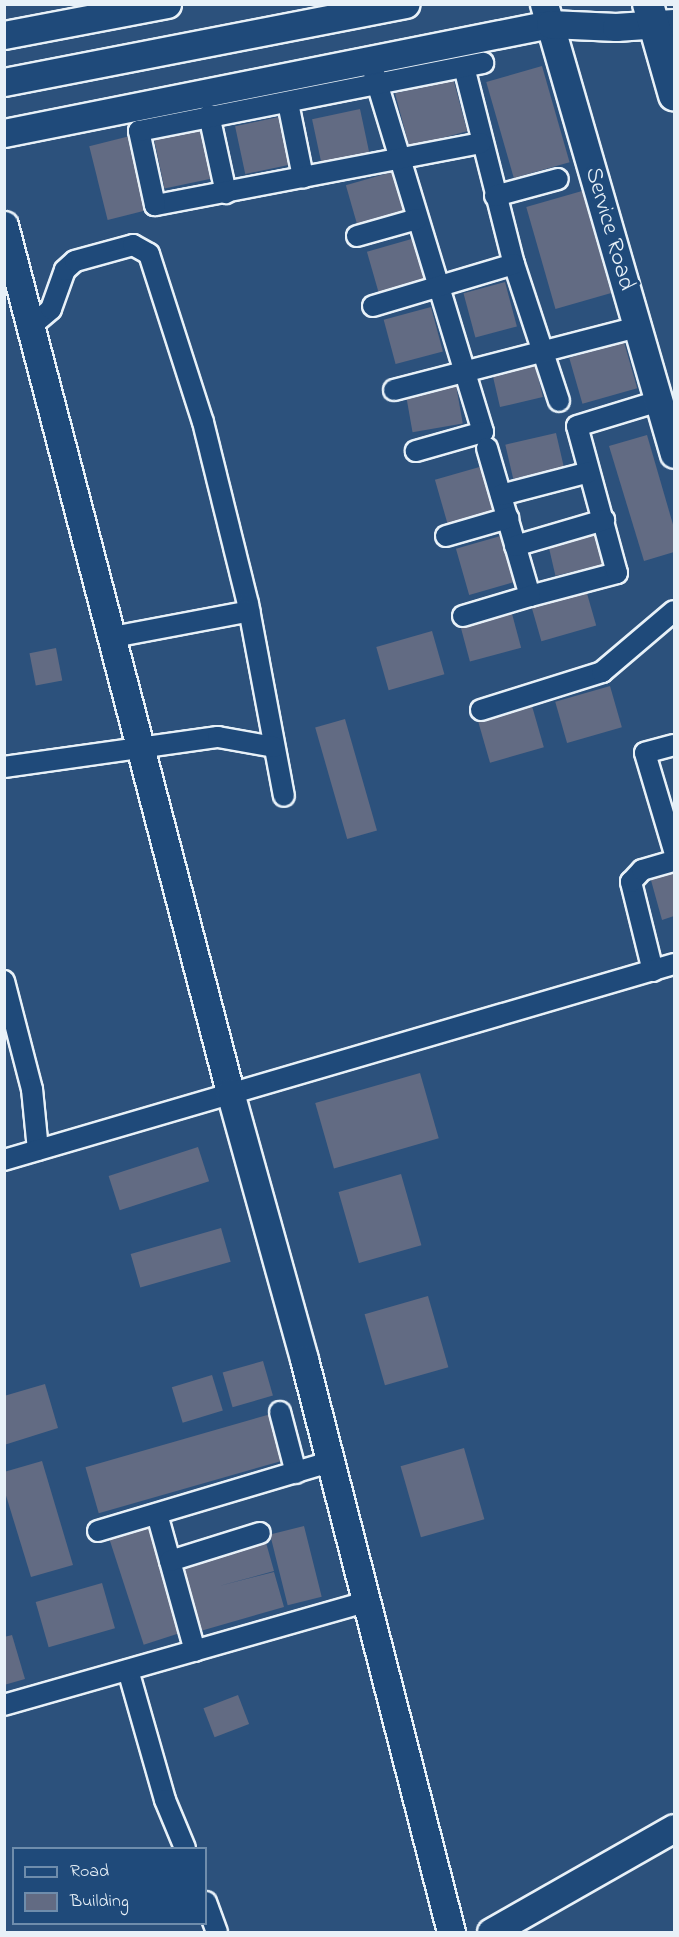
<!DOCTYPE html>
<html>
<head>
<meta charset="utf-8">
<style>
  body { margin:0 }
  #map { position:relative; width:679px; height:1937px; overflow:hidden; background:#2c517c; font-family:"Indie Flower",sans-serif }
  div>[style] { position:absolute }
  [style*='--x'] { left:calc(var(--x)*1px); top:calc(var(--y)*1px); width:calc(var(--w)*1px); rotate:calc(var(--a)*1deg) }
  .building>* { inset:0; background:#626b83; transform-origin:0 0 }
  .roads { filter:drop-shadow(2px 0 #e8f1f8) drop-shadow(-2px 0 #e8f1f8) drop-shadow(0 2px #e8f1f8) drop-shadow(0 -2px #e8f1f8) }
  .street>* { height:20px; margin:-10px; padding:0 10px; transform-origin:10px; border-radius:10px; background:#1f4a7a }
  .secondary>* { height:27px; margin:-13.5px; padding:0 13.5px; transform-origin:13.5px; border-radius:13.5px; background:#1f4a7a }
  .primary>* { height:30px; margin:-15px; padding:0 15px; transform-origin:15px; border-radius:15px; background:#1f4a7a }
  span { translate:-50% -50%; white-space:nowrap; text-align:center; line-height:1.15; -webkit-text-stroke:6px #1f4a7a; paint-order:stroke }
  .street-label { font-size:24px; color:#e8f1f8 }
  .frame { position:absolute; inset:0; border:6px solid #e8f1f8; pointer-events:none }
  .legend { position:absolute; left:12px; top:1847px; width:195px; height:78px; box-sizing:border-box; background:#1f4a7a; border:2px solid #6f8dac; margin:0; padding:8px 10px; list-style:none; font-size:18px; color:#e8f1f8 }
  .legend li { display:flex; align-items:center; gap:12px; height:30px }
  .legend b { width:30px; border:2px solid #6f8dac }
</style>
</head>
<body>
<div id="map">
  <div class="building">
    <i style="left:542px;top:66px;width:100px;height:58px;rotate:74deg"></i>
    <i style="left:453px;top:78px;width:55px;height:60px;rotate:75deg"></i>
    <i style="left:360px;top:109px;width:47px;height:49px;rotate:78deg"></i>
    <i style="left:283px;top:116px;width:49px;height:49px;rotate:78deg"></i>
    <i style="left:204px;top:129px;width:50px;height:51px;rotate:78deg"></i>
    <i style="left:130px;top:136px;width:76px;height:42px;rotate:76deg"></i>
    <i style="left:392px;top:172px;width:43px;height:48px;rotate:74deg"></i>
    <i style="left:582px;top:191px;width:106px;height:58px;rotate:74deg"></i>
    <i style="left:415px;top:238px;width:45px;height:50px;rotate:74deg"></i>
    <i style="left:505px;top:282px;width:46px;height:43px;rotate:75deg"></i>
    <i style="left:431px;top:307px;width:46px;height:49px;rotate:75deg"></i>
    <i style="left:624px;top:342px;width:48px;height:57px;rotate:74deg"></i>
    <i style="left:535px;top:363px;width:35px;height:44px;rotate:77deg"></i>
    <i style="left:456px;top:385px;width:39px;height:51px;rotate:80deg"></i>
    <i style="left:556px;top:433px;width:35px;height:52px;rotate:77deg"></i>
    <i style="clip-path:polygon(647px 435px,674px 528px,674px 552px,644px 561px,609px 446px)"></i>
    <i style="left:483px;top:466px;width:47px;height:50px;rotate:74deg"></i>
    <i style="left:598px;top:529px;width:36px;height:52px;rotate:77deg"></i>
    <i style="left:504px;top:535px;width:48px;height:50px;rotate:74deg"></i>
    <i style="left:586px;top:590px;width:37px;height:57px;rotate:74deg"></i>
    <i style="left:511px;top:610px;width:39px;height:53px;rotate:75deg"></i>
    <i style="left:432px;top:631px;width:45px;height:58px;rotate:74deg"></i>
    <i style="left:56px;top:648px;width:33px;height:27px;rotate:79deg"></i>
    <i style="left:610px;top:686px;width:43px;height:57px;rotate:74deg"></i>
    <i style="left:532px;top:706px;width:43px;height:56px;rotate:74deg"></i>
    <i style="left:345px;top:719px;width:116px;height:31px;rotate:74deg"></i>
    <i style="clip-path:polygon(674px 866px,674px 916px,662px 920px,649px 873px)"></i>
    <i style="left:420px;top:1073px;width:68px;height:109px;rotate:74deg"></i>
    <i style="left:198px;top:1147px;width:36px;height:94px;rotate:72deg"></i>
    <i style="left:401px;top:1174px;width:74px;height:65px;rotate:74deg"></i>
    <i style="left:221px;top:1228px;width:35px;height:94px;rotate:74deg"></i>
    <i style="left:428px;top:1296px;width:74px;height:66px;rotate:74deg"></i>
    <i style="left:263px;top:1361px;width:36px;height:42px;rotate:74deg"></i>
    <i style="left:212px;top:1375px;width:37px;height:42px;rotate:73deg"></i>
    <i style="clip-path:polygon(45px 1384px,58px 1428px,4px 1445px,4px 1396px)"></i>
    <i style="left:271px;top:1414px;width:48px;height:193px;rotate:74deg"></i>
    <i style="left:464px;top:1448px;width:74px;height:66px;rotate:74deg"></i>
    <i style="clip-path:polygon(42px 1461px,73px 1565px,31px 1577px,4px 1489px,4px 1472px)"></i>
    <i style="left:150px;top:1525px;width:112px;height:43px;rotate:72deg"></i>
    <i style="left:304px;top:1526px;width:73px;height:35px;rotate:76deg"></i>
    <i style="clip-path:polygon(265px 1539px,274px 1571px,219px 1586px,274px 1572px,284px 1607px,197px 1632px,178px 1564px)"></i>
    <i style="left:102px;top:1583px;width:47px;height:69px;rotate:74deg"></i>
    <i style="clip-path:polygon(12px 1635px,25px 1679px,4px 1685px,4px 1637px)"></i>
    <i style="left:238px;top:1695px;width:31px;height:37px;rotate:69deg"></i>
  </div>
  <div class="roads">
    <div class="street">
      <i style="--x:464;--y:67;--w:203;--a:75.8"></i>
      <i style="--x:514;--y:264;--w:144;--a:71.8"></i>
      <i style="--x:374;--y:73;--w:375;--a:73.1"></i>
      <i style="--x:483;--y:432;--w:70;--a:164.2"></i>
      <i style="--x:288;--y:103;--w:76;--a:78.5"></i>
      <i style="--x:209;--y:115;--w:80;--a:77.7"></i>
      <i style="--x:481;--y:143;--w:332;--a:169.2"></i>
      <i style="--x:155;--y:205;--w:76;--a:-102.2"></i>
      <i style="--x:139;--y:131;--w:351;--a:-11.2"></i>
      <i style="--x:495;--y:196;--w:65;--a:-15.1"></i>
      <i style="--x:357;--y:236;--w:62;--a:-15.8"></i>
      <i style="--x:373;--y:306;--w:147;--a:-16.6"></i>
      <i style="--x:31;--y:326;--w:26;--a:-40"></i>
      <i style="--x:51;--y:309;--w:41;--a:-70.3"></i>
      <i style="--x:65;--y:270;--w:13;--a:-42"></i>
      <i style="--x:75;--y:261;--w:60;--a:-15.4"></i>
      <i style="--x:133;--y:245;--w:18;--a:29"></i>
      <i style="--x:149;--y:254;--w:176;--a:72.2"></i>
      <i style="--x:203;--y:422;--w:187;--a:76.1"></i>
      <i style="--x:248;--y:604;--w:195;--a:79.4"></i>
      <i style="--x:394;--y:390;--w:251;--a:-14.5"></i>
      <i style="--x:487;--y:448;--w:154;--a:73.8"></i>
      <i style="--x:530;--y:596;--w:90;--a:-14.8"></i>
      <i style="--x:617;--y:573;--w:152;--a:-105.2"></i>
      <i style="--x:577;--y:426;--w:86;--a:-17"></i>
      <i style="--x:501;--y:495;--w:91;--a:-14.6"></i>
      <i style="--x:446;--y:536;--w:65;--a:-16.2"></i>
      <i style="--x:515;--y:546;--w:93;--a:-16.3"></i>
      <i style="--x:463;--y:616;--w:70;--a:-16.6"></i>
      <i style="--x:113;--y:637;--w:139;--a:-10.7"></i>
      <i style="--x:481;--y:710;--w:127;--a:-17.4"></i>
      <i style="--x:602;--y:672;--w:94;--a:-40.3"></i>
      <i style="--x:674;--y:745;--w:30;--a:165"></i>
      <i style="--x:645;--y:753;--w:101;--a:73.4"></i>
      <i style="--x:4;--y:767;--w:216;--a:-8"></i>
      <i style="--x:218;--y:737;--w:57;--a:10.1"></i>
      <i style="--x:653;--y:971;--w:92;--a:-103.9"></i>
      <i style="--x:631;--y:882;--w:16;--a:-47"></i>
      <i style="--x:642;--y:870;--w:33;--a:-16"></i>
      <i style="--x:4;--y:981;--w:112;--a:75.5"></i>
      <i style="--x:32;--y:1089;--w:61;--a:84.4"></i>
      <i style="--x:4;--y:1160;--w:698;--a:-16.31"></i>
      <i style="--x:280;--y:1412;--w:63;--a:75.3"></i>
      <i style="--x:157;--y:1514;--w:142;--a:74.5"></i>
      <i style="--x:98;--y:1531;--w:242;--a:-16.6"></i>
      <i style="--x:170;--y:1561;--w:94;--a:-17.3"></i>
      <i style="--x:128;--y:1670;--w:135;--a:74.1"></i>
      <i style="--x:165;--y:1800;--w:52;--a:67.4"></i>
      <i style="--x:4;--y:1705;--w:376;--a:-15.9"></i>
      <i style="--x:206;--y:1902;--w:32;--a:70"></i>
    </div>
    <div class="secondary">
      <i style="--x:544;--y:4;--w:468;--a:73.9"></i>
      <i style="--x:4;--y:35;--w:166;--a:-10.8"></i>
      <i style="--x:4;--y:82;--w:409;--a:-11"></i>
      <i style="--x:4;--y:133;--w:557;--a:-11.29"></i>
      <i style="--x:550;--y:24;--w:66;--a:2.6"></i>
      <i style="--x:616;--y:27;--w:58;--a:-3.9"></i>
      <i style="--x:4;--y:225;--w:896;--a:75.39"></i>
      <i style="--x:230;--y:1092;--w:277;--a:74.5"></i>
      <i style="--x:304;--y:1359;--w:592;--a:75.61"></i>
      <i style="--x:491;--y:1932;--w:210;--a:-29.6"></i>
    </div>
    <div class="primary">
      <i style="--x:648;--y:4;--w:95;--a:74.1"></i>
    </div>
  </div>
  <div class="street-label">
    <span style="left:609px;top:229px;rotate:74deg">Service Road</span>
  </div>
  <div class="frame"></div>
  <ul class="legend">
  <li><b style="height:8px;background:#1f4a7a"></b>Road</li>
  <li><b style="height:16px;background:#626b83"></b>Building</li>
  </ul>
</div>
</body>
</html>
